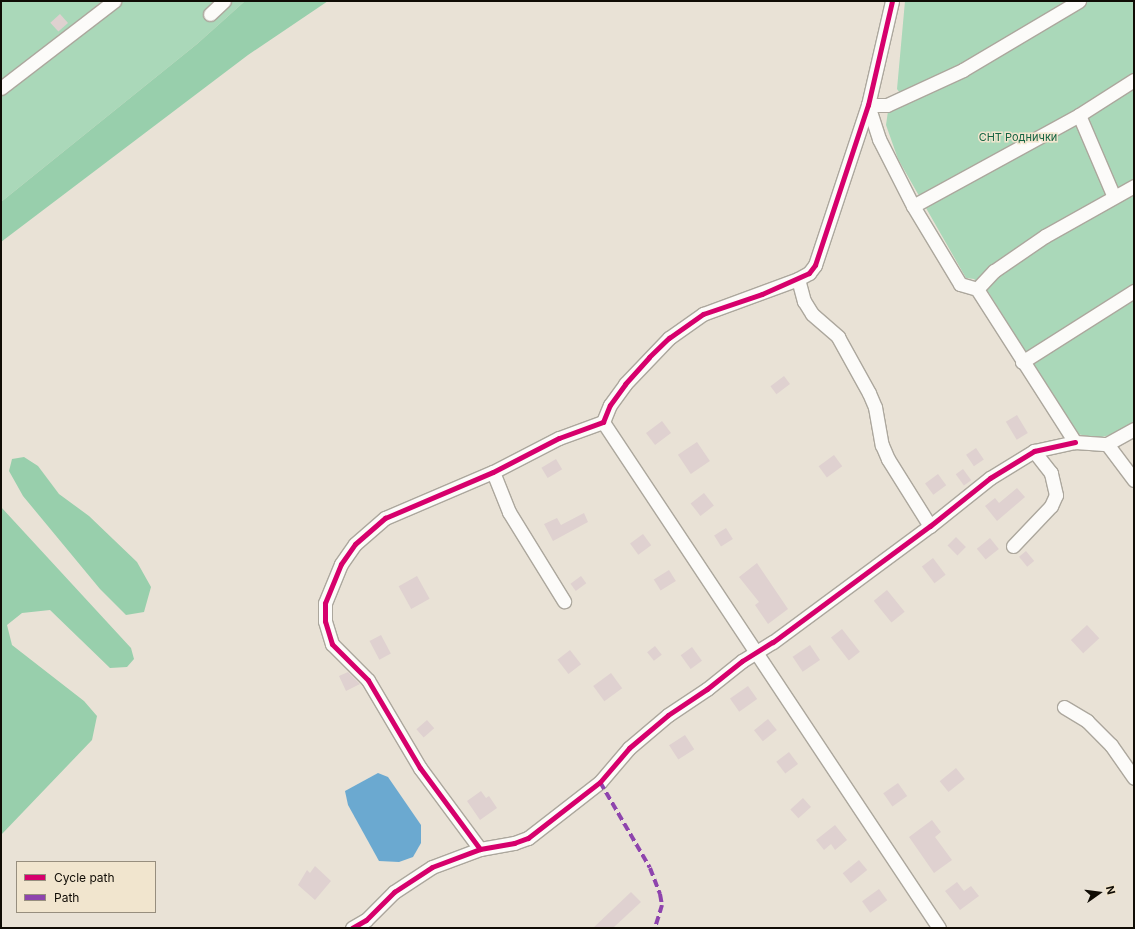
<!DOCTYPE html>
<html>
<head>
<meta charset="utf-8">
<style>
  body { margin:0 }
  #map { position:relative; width:1135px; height:929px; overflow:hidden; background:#e9e2d6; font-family:Inter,sans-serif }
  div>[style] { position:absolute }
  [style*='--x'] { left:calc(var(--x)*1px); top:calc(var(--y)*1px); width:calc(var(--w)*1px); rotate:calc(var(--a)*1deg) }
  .green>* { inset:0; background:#aad8b9 }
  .forest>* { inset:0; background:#98cfac }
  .water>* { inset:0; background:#6ba9d0 }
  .building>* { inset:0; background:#dfd1d0; transform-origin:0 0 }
  .roads { filter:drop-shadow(1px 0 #aca79d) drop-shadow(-1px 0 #aca79d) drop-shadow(0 1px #aca79d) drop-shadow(0 -1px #aca79d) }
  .minor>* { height:13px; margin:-6.5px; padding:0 6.5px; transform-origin:6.5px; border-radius:6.5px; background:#fcfbf9 }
  .quiet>* { height:4px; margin-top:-2px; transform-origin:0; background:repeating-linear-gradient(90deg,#8e44ad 0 8px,transparent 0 12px) }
  .cycleway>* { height:5px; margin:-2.5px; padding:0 2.5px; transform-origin:2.5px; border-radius:2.5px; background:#d6006c }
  span { translate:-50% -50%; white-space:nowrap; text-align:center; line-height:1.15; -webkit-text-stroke:3px #f1e5ce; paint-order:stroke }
  .park-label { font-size:11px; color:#156442 }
  .frame { position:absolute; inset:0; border:2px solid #100c05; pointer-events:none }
  .legend { position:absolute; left:16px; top:861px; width:140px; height:52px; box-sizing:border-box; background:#f1e5ce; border:1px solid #978e7e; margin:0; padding:5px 7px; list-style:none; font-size:12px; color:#100c05 }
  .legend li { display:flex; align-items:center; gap:8px; height:20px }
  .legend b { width:20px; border:1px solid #978e7e }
  .north { position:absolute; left:1079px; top:873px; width:40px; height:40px; -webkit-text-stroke:3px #f1e5ce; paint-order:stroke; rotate:76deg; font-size:11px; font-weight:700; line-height:16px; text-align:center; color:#100c05 }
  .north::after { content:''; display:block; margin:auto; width:14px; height:18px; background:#100c05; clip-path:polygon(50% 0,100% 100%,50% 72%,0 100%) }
</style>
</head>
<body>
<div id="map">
  <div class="green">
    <i style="clip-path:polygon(1px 1px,245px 1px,197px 44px,1px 202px)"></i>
    <i style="clip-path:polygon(905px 1px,1134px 1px,1134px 421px,1114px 434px,1098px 438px,1077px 434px,989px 293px,974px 279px,966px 278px,898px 159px,886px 125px,888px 111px,907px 103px,897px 89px)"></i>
  </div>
  <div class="forest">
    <i style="clip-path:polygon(245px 1px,328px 1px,248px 55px,1px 242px,1px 202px,197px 44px)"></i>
    <i style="clip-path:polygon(24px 457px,38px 466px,59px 494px,89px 516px,137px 562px,151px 587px,144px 612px,126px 615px,100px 589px,23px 496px,9px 471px,12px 459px)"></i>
    <i style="clip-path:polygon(1px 507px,131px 648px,134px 659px,127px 667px,110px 668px,50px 610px,22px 613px,7px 625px,12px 645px,84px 701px,97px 716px,92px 740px,1px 835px)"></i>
  </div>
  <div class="water">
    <i style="clip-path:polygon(378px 773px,388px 777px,421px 825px,421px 843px,413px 857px,399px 862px,379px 861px,348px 805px,345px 791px)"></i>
  </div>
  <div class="building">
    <i style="left:60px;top:14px;width:12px;height:13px;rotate:48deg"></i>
    <i style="left:784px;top:376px;width:10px;height:17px;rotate:53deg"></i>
    <i style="left:1017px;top:415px;width:21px;height:13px;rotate:59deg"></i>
    <i style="left:662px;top:421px;width:15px;height:20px;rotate:53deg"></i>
    <i style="left:697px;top:442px;width:23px;height:23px;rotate:56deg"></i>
    <i style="left:976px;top:448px;width:14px;height:12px;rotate:56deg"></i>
    <i style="left:834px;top:455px;width:14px;height:19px;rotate:54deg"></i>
    <i style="left:556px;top:459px;width:12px;height:17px;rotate:59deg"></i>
    <i style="left:963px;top:469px;width:14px;height:9px;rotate:54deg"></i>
    <i style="left:938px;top:474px;width:14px;height:16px;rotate:54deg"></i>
    <i style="clip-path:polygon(1017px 488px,1025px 497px,997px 521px,985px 506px,995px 498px,999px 503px)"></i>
    <i style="left:704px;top:493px;width:16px;height:17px;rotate:52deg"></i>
    <i style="clip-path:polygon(584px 513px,588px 522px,553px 541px,544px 524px,557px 518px,561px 525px)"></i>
    <i style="left:726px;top:528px;width:13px;height:14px;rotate:58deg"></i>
    <i style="left:643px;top:534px;width:14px;height:16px;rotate:54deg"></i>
    <i style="left:956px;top:537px;width:14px;height:12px;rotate:45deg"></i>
    <i style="left:990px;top:538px;width:14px;height:17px;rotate:51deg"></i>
    <i style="left:1026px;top:551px;width:13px;height:9px;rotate:51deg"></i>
    <i style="left:933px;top:558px;width:21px;height:14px;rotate:53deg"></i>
    <i style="clip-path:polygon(757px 563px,788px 609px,768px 624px,755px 605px,759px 602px,739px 577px)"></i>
    <i style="left:669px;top:570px;width:13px;height:18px;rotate:58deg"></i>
    <i style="left:417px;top:576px;width:26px;height:21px;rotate:61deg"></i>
    <i style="left:581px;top:576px;width:9px;height:13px;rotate:54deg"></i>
    <i style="left:887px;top:590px;width:28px;height:17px;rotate:51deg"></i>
    <i style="left:1087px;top:625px;width:18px;height:22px;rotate:47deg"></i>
    <i style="left:842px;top:629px;width:29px;height:14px;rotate:52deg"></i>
    <i style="left:381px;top:635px;width:21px;height:13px;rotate:62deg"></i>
    <i style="left:810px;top:645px;width:18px;height:21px;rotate:56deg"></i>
    <i style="left:655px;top:646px;width:11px;height:10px;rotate:52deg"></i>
    <i style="left:692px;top:647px;width:17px;height:14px;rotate:54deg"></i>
    <i style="left:570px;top:650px;width:18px;height:16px;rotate:52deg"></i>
    <i style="clip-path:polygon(348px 672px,360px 684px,346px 691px,339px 676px)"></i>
    <i style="left:611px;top:673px;width:19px;height:22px;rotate:54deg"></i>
    <i style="left:748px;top:686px;width:16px;height:22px;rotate:55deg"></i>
    <i style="left:768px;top:719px;width:14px;height:18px;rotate:51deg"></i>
    <i style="left:427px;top:720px;width:11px;height:14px;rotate:49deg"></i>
    <i style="left:685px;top:735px;width:17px;height:19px;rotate:57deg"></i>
    <i style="left:789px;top:752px;width:15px;height:16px;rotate:53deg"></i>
    <i style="left:956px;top:768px;width:14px;height:21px;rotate:51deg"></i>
    <i style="left:898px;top:783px;width:16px;height:18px;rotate:55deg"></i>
    <i style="clip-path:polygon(481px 791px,486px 798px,489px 796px,497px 808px,480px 820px,467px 801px)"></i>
    <i style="left:803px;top:798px;width:12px;height:17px;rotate:48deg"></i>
    <i style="clip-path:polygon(932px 820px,941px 832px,935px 837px,952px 860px,934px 873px,909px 837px)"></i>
    <i style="clip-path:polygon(835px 825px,847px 840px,835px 850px,831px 844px,824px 850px,816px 840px)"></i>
    <i style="left:859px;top:860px;width:13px;height:21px;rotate:51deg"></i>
    <i style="clip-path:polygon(315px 866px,331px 881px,315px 900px,298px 885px,307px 870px,310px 873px)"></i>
    <i style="clip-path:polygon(957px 882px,964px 891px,971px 886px,979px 896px,960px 910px,945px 891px)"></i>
    <i style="left:879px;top:889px;width:14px;height:21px;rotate:54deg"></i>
    <i style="clip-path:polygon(631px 892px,641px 902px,613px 928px,593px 928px)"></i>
  </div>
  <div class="roads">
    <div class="minor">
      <i style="--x:1079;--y:1;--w:135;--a:149.3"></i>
      <i style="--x:963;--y:70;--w:84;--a:155.3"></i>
      <i style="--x:887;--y:105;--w:19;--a:180"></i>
      <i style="--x:868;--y:105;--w:36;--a:72"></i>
      <i style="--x:879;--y:139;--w:75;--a:63.1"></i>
      <i style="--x:913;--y:206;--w:91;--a:58.9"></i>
      <i style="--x:960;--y:284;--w:18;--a:16"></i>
      <i style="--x:977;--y:289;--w:182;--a:57.4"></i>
      <i style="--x:1075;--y:442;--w:32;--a:4"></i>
      <i style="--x:1107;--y:444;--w:31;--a:-29"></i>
      <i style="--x:210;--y:14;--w:19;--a:-43"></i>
      <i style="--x:1;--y:88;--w:143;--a:-37.6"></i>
      <i style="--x:1079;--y:115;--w:89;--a:66.9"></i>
      <i style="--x:913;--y:206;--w:189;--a:-28.7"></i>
      <i style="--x:1079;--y:115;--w:65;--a:-32.5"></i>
      <i style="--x:798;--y:279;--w:23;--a:75"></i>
      <i style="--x:804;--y:301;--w:15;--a:58"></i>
      <i style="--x:812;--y:314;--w:35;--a:41"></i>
      <i style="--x:838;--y:337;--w:64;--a:61"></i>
      <i style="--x:869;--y:393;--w:15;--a:67"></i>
      <i style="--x:875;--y:407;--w:39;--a:80"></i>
      <i style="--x:882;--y:445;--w:15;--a:67"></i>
      <i style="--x:888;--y:459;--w:79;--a:57.9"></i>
      <i style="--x:977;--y:289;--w:25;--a:-47"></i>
      <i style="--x:994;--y:271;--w:62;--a:-34.5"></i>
      <i style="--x:1045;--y:236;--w:102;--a:-29.3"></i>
      <i style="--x:1022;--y:362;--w:133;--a:-32.4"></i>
      <i style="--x:603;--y:422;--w:607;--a:56.41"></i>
      <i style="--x:603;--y:422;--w:18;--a:-68"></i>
      <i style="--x:610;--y:405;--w:26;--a:-54"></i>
      <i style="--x:625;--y:384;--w:64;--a:-46.3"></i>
      <i style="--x:669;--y:338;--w:42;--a:-35.2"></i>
      <i style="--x:703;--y:314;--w:101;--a:-20.2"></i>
      <i style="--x:798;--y:279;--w:13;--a:-29"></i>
      <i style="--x:809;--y:273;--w:10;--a:-53"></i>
      <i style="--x:815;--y:265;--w:169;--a:-71.7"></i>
      <i style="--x:868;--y:105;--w:107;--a:-77"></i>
      <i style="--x:1107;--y:444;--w:45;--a:53.1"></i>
      <i style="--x:493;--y:472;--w:43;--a:68.2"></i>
      <i style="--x:509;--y:512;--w:105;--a:58.3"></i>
      <i style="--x:1013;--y:546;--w:55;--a:-46.5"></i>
      <i style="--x:1051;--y:506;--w:12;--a:-66"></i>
      <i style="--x:1056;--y:495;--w:23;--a:-103"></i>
      <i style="--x:1051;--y:473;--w:28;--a:-128"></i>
      <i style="--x:1064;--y:707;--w:27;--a:31"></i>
      <i style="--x:1087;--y:721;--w:34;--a:45"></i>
      <i style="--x:1111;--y:745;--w:40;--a:55.1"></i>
      <i style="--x:480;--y:849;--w:101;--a:-126.5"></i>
      <i style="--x:420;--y:768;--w:102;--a:-120.6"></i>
      <i style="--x:368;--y:680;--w:51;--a:-135"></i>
      <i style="--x:332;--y:644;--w:24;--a:-107"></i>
      <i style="--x:325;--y:621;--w:18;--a:-90"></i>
      <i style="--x:325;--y:603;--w:42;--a:-67.7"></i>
      <i style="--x:341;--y:564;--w:24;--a:-55"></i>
      <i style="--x:355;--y:544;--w:40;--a:-41"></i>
      <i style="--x:385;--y:518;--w:117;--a:-23.1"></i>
      <i style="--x:493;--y:472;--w:74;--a:-27.3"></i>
      <i style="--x:559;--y:438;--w:47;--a:-20"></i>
      <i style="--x:352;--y:928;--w:16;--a:-30"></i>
      <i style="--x:366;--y:920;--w:40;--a:-45"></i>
      <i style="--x:394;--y:892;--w:45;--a:-33.3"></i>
      <i style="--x:432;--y:867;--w:51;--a:-20.6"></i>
      <i style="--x:480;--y:849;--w:35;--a:-10"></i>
      <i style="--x:514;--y:843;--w:15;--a:-20"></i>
      <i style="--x:528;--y:838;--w:91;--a:-37.9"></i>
      <i style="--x:600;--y:782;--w:45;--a:-49.5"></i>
      <i style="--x:629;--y:748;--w:51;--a:-40.2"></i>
      <i style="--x:668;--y:715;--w:47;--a:-33.7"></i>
      <i style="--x:707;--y:689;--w:45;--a:-38.7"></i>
      <i style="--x:742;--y:661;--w:36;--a:-32"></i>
      <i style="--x:773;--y:642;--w:195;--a:-36.5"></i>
      <i style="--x:930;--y:526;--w:77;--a:-38.7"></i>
      <i style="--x:990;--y:478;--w:52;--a:-31.5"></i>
      <i style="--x:1034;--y:451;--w:42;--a:-12.4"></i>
    </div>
  </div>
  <div class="quiet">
    <i style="--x:600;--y:782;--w:99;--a:59.8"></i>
    <i style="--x:650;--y:868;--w:28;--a:69"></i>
    <i style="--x:660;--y:894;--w:11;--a:80"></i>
    <i style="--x:662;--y:905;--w:24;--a:107"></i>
  </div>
  <div class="cycleway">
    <i style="--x:480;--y:849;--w:101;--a:-126.5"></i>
    <i style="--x:420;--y:768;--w:102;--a:-120.6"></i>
    <i style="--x:368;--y:680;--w:51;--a:-135"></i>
    <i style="--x:332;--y:644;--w:24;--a:-107"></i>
    <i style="--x:325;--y:621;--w:18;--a:-90"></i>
    <i style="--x:325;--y:603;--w:42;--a:-67.7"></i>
    <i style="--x:341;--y:564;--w:24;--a:-55"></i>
    <i style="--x:355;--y:544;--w:40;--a:-41"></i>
    <i style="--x:385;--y:518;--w:117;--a:-23.1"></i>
    <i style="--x:493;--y:472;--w:74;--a:-27.3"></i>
    <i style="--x:559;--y:438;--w:47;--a:-20"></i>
    <i style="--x:603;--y:422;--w:18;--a:-68"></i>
    <i style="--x:610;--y:405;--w:26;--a:-54"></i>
    <i style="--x:625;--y:384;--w:36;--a:-48"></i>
    <i style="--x:649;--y:357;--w:28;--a:-44"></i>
    <i style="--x:669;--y:338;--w:42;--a:-35.2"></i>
    <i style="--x:703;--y:314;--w:62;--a:-18.7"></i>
    <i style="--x:762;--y:294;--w:51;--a:-24.1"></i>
    <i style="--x:809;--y:273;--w:10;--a:-53"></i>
    <i style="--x:815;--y:265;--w:169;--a:-71.7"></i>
    <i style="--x:868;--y:105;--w:107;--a:-77"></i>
    <i style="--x:352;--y:928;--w:16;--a:-30"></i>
    <i style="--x:366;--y:920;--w:40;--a:-45"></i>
    <i style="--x:394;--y:892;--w:45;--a:-33.3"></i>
    <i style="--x:432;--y:867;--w:51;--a:-20.6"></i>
    <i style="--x:480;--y:849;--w:35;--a:-10"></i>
    <i style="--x:514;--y:843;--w:15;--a:-20"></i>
    <i style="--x:528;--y:838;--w:91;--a:-37.9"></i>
    <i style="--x:600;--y:782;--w:45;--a:-49.5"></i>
    <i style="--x:629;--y:748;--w:51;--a:-40.2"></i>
    <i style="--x:668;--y:715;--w:47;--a:-33.7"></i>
    <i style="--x:707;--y:689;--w:45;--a:-38.7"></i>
    <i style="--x:742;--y:661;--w:36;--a:-32"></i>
    <i style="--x:773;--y:642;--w:195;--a:-36.5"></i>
    <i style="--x:930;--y:526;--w:77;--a:-38.7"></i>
    <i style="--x:990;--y:478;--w:52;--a:-31.5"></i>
    <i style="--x:1034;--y:451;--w:42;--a:-12.4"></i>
  </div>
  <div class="park-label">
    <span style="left:1018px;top:137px">СНТ Роднички</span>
  </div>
  <div class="frame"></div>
  <ul class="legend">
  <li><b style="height:5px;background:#d6006c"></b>Cycle path</li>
  <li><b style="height:5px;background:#8e44ad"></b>Path</li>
  </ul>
  <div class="north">N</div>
</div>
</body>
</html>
